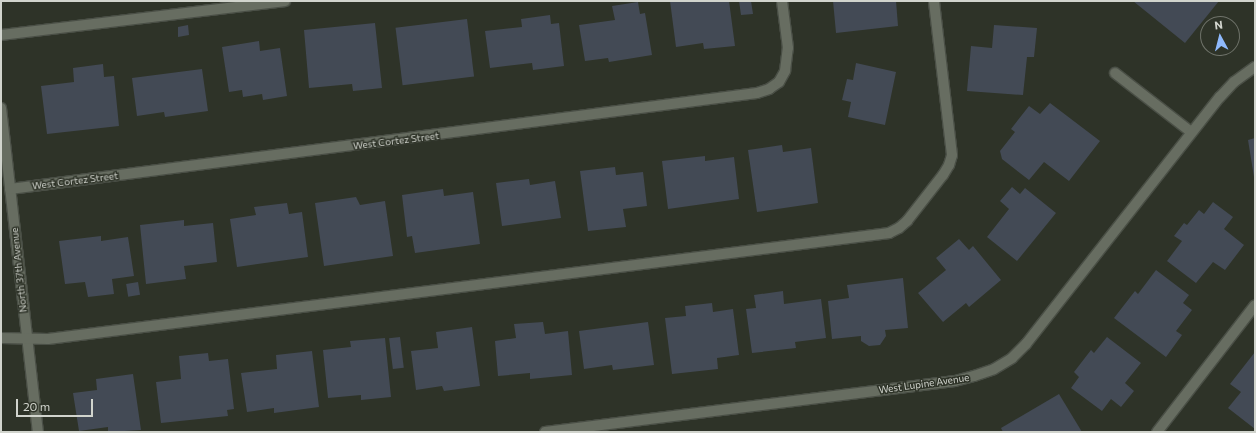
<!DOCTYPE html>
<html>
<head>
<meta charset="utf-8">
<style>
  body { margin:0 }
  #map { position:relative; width:1256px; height:433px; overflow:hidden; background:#2e3328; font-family:Commissioner,sans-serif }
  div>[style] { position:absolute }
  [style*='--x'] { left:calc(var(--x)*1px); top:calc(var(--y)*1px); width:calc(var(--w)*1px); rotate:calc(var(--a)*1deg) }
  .building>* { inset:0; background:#434a55; transform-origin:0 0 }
  .roads { filter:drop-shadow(1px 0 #4a4f46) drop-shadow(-1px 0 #4a4f46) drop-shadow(0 1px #4a4f46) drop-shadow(0 -1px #4a4f46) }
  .minor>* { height:10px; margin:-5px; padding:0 5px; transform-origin:5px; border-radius:5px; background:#676d61 }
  span { translate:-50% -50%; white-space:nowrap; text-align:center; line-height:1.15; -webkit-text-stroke:3px #2e3328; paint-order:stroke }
  .street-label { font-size:10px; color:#d1d4cd }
  .frame { position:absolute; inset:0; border:2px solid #d1d4cd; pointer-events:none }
  .north { position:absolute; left:1200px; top:16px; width:40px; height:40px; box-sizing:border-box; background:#2e3328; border:1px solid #6f736a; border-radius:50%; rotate:353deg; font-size:11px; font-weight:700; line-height:16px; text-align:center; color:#d1d4cd }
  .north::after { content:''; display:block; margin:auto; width:14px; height:18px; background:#8eb9fc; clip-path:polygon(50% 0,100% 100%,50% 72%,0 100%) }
  .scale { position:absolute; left:16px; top:399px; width:77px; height:18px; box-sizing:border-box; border:2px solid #d1d4cd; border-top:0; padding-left:5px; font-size:12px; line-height:14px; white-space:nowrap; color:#d1d4cd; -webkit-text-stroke:3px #2e3328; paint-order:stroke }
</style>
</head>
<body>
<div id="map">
  <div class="building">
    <i style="clip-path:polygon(670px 1px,729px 1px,735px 46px,704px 49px,703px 43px,676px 47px)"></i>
    <i style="clip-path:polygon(739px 1px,751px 1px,753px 14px,741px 15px)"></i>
    <i style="clip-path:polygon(833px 1px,896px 1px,898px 26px,836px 33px)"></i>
    <i style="clip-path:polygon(1133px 1px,1219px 1px,1185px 43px)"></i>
    <i style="clip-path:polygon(638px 2px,640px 14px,645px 13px,652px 55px,609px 62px,608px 58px,585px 61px,579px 25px,615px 20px,612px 6px)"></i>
    <i style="clip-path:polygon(550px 15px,551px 24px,559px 23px,564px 66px,533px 70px,532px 63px,490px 68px,485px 31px,522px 27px,521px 19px)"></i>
    <i style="left:467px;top:19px;width:58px;height:72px;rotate:83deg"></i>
    <i style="clip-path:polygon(375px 23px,382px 88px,353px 91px,352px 84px,309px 88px,304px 30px)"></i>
    <i style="clip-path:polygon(188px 25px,189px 35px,178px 37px,178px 27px)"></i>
    <i style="clip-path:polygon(994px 25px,1037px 28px,1034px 57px,1027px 57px,1023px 95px,967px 91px,971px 46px,992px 48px)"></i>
    <i style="clip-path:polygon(259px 41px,260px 51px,280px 48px,287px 96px,263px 100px,262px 94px,243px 97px,242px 90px,229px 92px,222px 47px)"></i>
    <i style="clip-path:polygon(856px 63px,896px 72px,885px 125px,848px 117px,851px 102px,842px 100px,847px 79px,853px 80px)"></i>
    <i style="clip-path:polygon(103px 64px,104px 77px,114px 76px,119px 126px,47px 134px,41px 86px,74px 82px,73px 68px)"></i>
    <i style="clip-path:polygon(202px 69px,208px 111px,165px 117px,164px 112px,137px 116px,132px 78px)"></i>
    <i style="clip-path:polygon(1050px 103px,1100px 141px,1069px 181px,1044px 162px,1029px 180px,1002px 159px,1000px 151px,1015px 132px,1011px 129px,1029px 106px,1040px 114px)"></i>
    <i style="clip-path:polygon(1255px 138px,1255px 177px,1254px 177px,1248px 140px)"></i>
    <i style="clip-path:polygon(782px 145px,783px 152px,811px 148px,818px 203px,757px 212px,748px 150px)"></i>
    <i style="clip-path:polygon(705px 156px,705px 161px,734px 157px,739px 199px,668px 209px,662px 161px)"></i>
    <i style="clip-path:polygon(615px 167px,616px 175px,643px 172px,647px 206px,623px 209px,626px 227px,588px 231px,580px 171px)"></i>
    <i style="clip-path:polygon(529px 179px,530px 185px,555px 181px,561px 218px,502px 226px,496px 183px)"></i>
    <i style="clip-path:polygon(1012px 187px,1020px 194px,1025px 188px,1056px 213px,1017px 261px,987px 237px,1009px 209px,1000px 201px)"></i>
    <i style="clip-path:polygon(443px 189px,444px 196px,473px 192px,480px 244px,415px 253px,412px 236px,407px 237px,402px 195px)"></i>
    <i style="clip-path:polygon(356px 197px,360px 205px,385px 201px,393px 256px,324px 266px,315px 203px)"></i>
    <i style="clip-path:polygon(1213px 202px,1233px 217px,1224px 229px,1244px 245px,1225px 270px,1213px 262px,1196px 283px,1167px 261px,1182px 241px,1174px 236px,1184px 223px,1187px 225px,1199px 210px,1204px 214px)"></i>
    <i style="clip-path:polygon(287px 203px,289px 214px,302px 212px,308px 257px,237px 267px,230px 219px,256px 215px,254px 207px)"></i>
    <i style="clip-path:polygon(184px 220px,184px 226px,213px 223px,217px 262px,184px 266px,186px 279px,146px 284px,140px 225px)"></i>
    <i style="clip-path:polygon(101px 236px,101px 241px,128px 237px,134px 276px,112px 279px,114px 294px,88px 297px,85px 282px,65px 284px,59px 241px)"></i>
    <i style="clip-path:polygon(959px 239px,969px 250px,973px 246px,1001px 280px,969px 307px,966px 303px,943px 322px,918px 293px,946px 270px,936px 258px)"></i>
    <i style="clip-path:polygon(1156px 270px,1189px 295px,1183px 303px,1192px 310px,1176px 331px,1182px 335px,1166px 357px,1114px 318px,1135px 291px,1138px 294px)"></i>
    <i style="clip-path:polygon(903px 278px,908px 328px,885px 330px,886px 336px,880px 345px,869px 346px,861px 341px,861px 336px,832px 339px,828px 301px,849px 298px,847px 285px)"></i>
    <i style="left:138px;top:282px;width:13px;height:12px;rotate:81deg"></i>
    <i style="clip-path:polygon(783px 291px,784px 304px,821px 299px,826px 338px,795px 342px,796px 348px,752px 353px,746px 309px,756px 308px,754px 295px)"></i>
    <i style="clip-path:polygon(712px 303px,713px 312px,733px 309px,739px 355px,717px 358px,718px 369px,672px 374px,665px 318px,686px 316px,685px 306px)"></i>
    <i style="clip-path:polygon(543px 322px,545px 334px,568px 331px,572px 375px,530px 379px,530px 373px,498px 376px,495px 341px,516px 338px,514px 324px)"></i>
    <i style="clip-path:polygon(648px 322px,654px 365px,613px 370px,612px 365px,584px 369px,579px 331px)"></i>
    <i style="clip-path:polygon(472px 327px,480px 386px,444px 391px,442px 386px,416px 390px,411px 351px,438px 348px,436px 332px)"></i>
    <i style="left:400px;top:337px;width:31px;height:11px;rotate:83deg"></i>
    <i style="clip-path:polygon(1107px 337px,1141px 363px,1125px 383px,1134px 391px,1121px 407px,1111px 399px,1102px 411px,1071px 388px,1079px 377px,1074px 372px,1091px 350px,1094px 353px)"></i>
    <i style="clip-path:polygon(385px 338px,391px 397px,361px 400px,361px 395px,328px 398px,323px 350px,351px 347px,350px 341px)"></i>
    <i style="clip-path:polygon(312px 351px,319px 407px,274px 413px,274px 408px,247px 412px,241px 373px,277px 369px,276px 355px)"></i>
    <i style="clip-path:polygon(1255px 352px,1255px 429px,1228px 408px,1241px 392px,1230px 384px)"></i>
    <i style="clip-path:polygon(208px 353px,209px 361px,228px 359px,234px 409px,227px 410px,228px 416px,161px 423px,156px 382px,181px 379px,179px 356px)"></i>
    <i style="clip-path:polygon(133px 374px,141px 430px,108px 432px,108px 427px,79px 431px,73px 393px,97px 390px,96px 379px)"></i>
    <i style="clip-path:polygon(1059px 394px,1082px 432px,1003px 432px,1001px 428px)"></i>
  </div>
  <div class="roads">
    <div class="minor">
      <i style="--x:1;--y:35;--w:286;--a:-6.8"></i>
      <i style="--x:1115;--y:73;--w:96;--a:37.8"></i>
      <i style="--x:1;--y:108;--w:326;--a:83.5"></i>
      <i style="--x:10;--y:189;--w:753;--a:-7.32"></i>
      <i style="--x:757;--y:93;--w:13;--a:-18"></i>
      <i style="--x:769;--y:89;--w:12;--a:-35"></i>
      <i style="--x:779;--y:82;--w:13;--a:-61"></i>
      <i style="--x:785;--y:71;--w:23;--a:-83"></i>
      <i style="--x:788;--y:48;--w:47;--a:-97.3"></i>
      <i style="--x:1;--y:338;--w:47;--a:1.2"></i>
      <i style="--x:48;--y:339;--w:848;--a:-7.18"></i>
      <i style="--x:889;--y:233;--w:11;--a:-27"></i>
      <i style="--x:899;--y:228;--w:11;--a:-41"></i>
      <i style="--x:907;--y:221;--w:58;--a:-52"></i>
      <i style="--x:943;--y:175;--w:12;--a:-59"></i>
      <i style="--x:949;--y:165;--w:10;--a:-73"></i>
      <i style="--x:952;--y:155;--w:155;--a:-96.7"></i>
      <i style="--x:545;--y:432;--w:413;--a:-7.1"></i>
      <i style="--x:955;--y:381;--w:20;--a:-15"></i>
      <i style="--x:974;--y:376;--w:21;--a:-19"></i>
      <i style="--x:994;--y:369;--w:21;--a:-31"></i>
      <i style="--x:1012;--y:358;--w:20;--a:-45"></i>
      <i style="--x:1026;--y:344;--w:314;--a:-51.9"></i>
      <i style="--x:1220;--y:97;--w:21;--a:-47"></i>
      <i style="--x:1234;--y:82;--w:26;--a:-36"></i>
      <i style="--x:1157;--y:432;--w:160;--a:-52.3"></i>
    </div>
  </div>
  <div class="street-label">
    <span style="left:396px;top:141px;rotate:-7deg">West Cortez Street</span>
    <span style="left:75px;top:181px;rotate:-7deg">West Cortez Street</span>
    <span style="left:19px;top:270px;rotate:-96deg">North 37th Avenue</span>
    <span style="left:924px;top:384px;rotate:-8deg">West Lupine Avenue</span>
  </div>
  <div class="frame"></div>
  <div class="north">N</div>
  <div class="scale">20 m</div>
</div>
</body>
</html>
